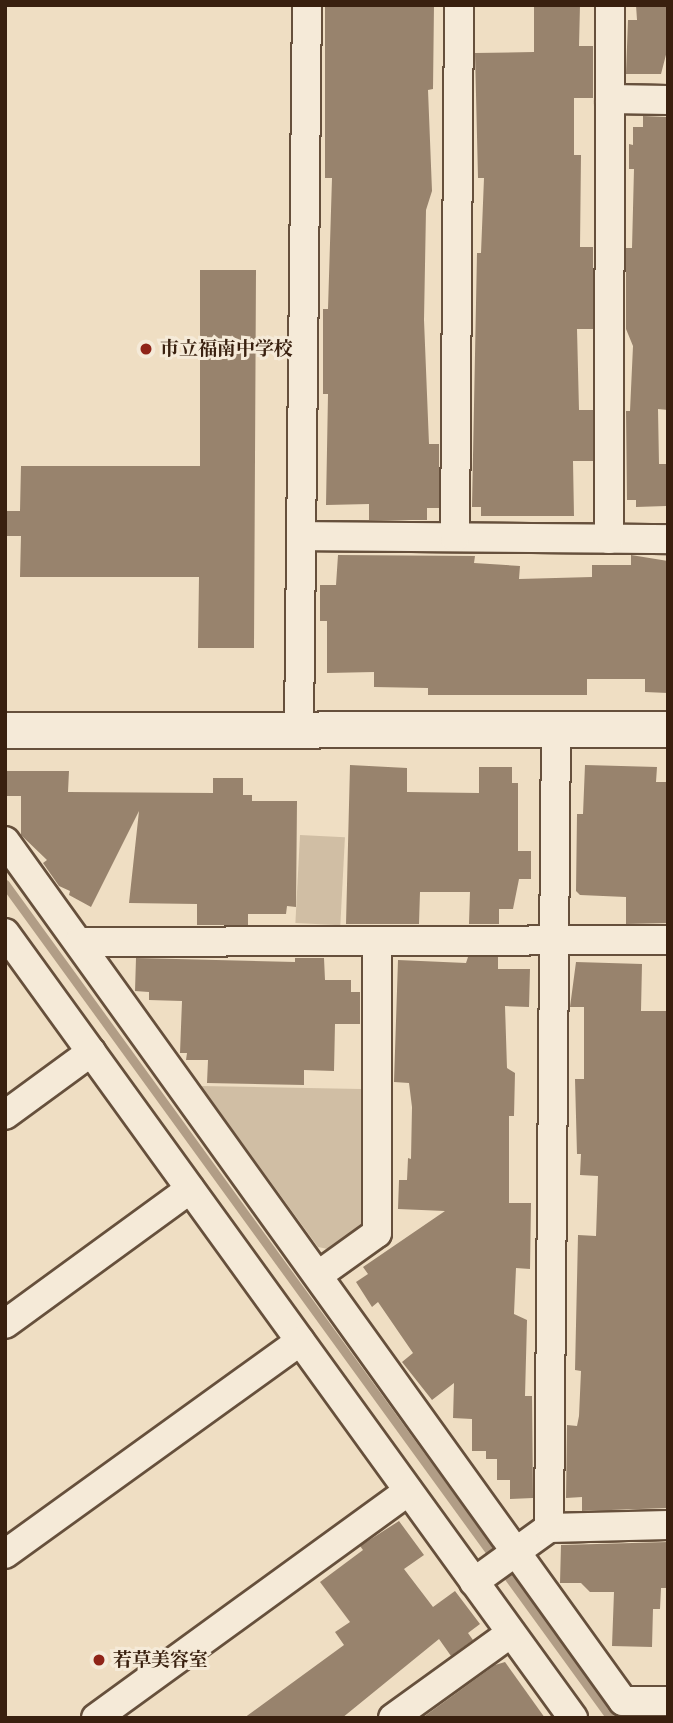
<!DOCTYPE html>
<html>
<head>
<meta charset="utf-8">
<style>
  body { margin:0 }
  #map { position:relative; width:673px; height:1723px; overflow:hidden; background:#efdec3; font-family:"Libre Caslon Text","Noto Serif JP",serif }
  div>[style] { position:absolute }
  [style*='--x'] { left:calc(var(--x)*1px); top:calc(var(--y)*1px); width:calc(var(--w)*1px); rotate:calc(var(--a)*1deg) }
  .green>* { inset:0; background:#d0bea4; transform-origin:0 0 }
  .stream>* { height:9px; margin:-4.5px; padding:0 4.5px; transform-origin:4.5px; border-radius:4.5px; background:#b19d86 }
  .building>* { inset:0; background:#98836d }
  .roads { filter:drop-shadow(2px 0 #66503c) drop-shadow(-2px 0 #66503c) drop-shadow(0 2px #66503c) drop-shadow(0 -2px #66503c) }
  .minor>* { height:28px; margin:-14px; padding:0 14px; transform-origin:14px; border-radius:14px; background:#f5ead8 }
  .tertiary>* { height:35px; margin:-17.5px; padding:0 17.5px; transform-origin:17.5px; border-radius:17.5px; background:#f5ead8 }
  .dots>* { width:19px; height:19px; translate:-50% -50%; box-sizing:border-box; border:4px solid #f5ead8; border-radius:50% }
  span { translate:-50% -50%; white-space:nowrap; text-align:center; line-height:1.15; -webkit-text-stroke:6px #f5ead8; paint-order:stroke }
  .poi-label { font-size:19px; color:#39200f; font-weight:700 }
  .left { translate:0 -50%; text-align:left }
  .frame { position:absolute; inset:0; border:7px solid #39200f; pointer-events:none }
</style>
</head>
<body>
<div id="map">
  <div class="green">
    <i style="left:300px;top:835px;width:45px;height:88px;rotate:3deg"></i>
    <i style="clip-path:polygon(201px 1086px,361px 1089px,362px 1227px,333px 1250px,318px 1247px)"></i>
  </div>
  <div class="stream">
    <i style="--x:5;--y:884;--w:1031;--a:54"></i>
  </div>
  <div class="building">
    <i style="clip-path:polygon(325px 5px,434px 5px,433px 89px,428px 90px,432px 191px,426px 210px,424px 320px,429px 444px,439px 444px,439px 508px,427px 508px,427px 520px,369px 520px,369px 504px,326px 505px,328px 394px,323px 394px,323px 309px,328px 309px,332px 178px,325px 178px)"></i>
    <i style="clip-path:polygon(534px 5px,580px 5px,579px 46px,593px 46px,593px 98px,574px 98px,574px 155px,581px 155px,580px 247px,593px 247px,593px 329px,577px 329px,579px 410px,593px 410px,593px 461px,573px 461px,574px 516px,481px 516px,481px 507px,472px 507px,477px 253px,481px 253px,484px 178px,478px 178px,475px 53px,534px 52px)"></i>
    <i style="clip-path:polygon(636px 5px,668px 5px,668px 47px,661px 74px,626px 74px,628px 20px,637px 20px)"></i>
    <i style="clip-path:polygon(643px 116px,666px 117px,668px 410px,658px 409px,659px 464px,668px 464px,666px 506px,636px 507px,636px 500px,627px 500px,626px 411px,630px 411px,633px 346px,626px 329px,626px 248px,632px 248px,634px 169px,629px 169px,629px 144px,633px 145px,633px 127px,643px 127px)"></i>
    <i style="clip-path:polygon(200px 270px,256px 270px,254px 648px,198px 648px,199px 577px,20px 577px,21px 536px,5px 536px,5px 511px,20px 511px,21px 466px,200px 466px)"></i>
    <i style="clip-path:polygon(338px 555px,475px 556px,474px 563px,520px 566px,519px 579px,592px 577px,592px 565px,631px 565px,631px 555px,668px 561px,668px 693px,645px 692px,645px 679px,587px 679px,587px 695px,428px 695px,428px 688px,374px 687px,374px 672px,327px 673px,327px 621px,320px 621px,320px 585px,336px 585px)"></i>
    <i style="clip-path:polygon(350px 765px,407px 768px,407px 792px,479px 793px,479px 767px,512px 767px,512px 783px,518px 783px,518px 851px,531px 851px,531px 879px,519px 879px,513px 909px,499px 909px,499px 924px,469px 924px,470px 892px,420px 892px,419px 924px,346px 924px)"></i>
    <i style="clip-path:polygon(585px 765px,657px 767px,656px 782px,668px 782px,668px 923px,626px 924px,626px 897px,580px 895px,576px 891px,577px 814px,583px 814px)"></i>
    <i style="clip-path:polygon(6px 771px,69px 771px,68px 792px,213px 793px,213px 778px,243px 778px,243px 795px,252px 795px,252px 801px,297px 801px,296px 907px,287px 906px,286px 914px,248px 914px,248px 925px,197px 925px,197px 904px,129px 903px,139px 811px,91px 907px,69px 895px,70px 891px,59px 886px,43px 863px,47px 860px,21px 835px,21px 796px,6px 796px)"></i>
    <i style="clip-path:polygon(468px 957px,498px 957px,498px 969px,530px 969px,529px 1007px,505px 1006px,507px 1068px,515px 1073px,514px 1116px,509px 1116px,509px 1203px,531px 1203px,530px 1269px,516px 1268px,514px 1314px,527px 1320px,525px 1396px,532px 1396px,533px 1498px,510px 1499px,510px 1480px,497px 1480px,497px 1459px,486px 1459px,486px 1451px,472px 1451px,472px 1419px,453px 1418px,454px 1383px,432px 1400px,402px 1362px,413px 1353px,378px 1302px,372px 1307px,356px 1282px,368px 1274px,363px 1267px,445px 1211px,398px 1209px,399px 1180px,407px 1180px,408px 1158px,411px 1159px,412px 1107px,409px 1083px,394px 1082px,398px 960px,466px 963px)"></i>
    <i style="clip-path:polygon(136px 958px,295px 962px,295px 958px,324px 958px,325px 980px,351px 980px,351px 992px,360px 992px,360px 1024px,335px 1024px,334px 1071px,304px 1070px,304px 1085px,207px 1083px,208px 1060px,186px 1060px,187px 1053px,180px 1053px,182px 1001px,149px 1000px,149px 992px,135px 991px)"></i>
    <i style="clip-path:polygon(576px 962px,642px 964px,641px 1011px,668px 1011px,668px 1508px,582px 1511px,582px 1497px,566px 1498px,567px 1425px,577px 1426px,579px 1416px,581px 1371px,575px 1370px,578px 1235px,596px 1236px,598px 1176px,580px 1175px,581px 1154px,577px 1154px,575px 1079px,584px 1079px,584px 1007px,570px 1007px)"></i>
    <i style="clip-path:polygon(399px 1521px,424px 1555px,404px 1569px,433px 1607px,455px 1591px,480px 1624px,468px 1633px,473px 1640px,451px 1656px,439px 1639px,342px 1718px,244px 1718px,344px 1645px,335px 1632px,350px 1622px,320px 1582px,363px 1550px,360px 1546px)"></i>
    <i style="clip-path:polygon(668px 1542px,668px 1588px,661px 1588px,660px 1609px,653px 1609px,652px 1647px,612px 1646px,614px 1592px,590px 1592px,581px 1583px,560px 1583px,561px 1545px)"></i>
    <i style="clip-path:polygon(505px 1662px,545px 1718px,422px 1718px,495px 1665px)"></i>
  </div>
  <div class="roads">
    <div class="minor">
      <i style="--x:610;--y:99;--w:58;--a:1"></i>
      <i style="--x:304;--y:536;--w:364;--a:0.5"></i>
      <i style="--x:455;--y:537;--w:532;--a:-89.57"></i>
      <i style="--x:609;--y:539;--w:534;--a:-89.89"></i>
      <i style="--x:299;--y:728;--w:723;--a:-89.37"></i>
      <i style="--x:5;--y:841;--w:1059;--a:54.3"></i>
      <i style="--x:623;--y:1701;--w:45;--a:0"></i>
      <i style="--x:5;--y:933;--w:969;--a:54.11"></i>
      <i style="--x:79;--y:942;--w:589;--a:-0.19"></i>
      <i style="--x:5;--y:1115;--w:107;--a:-36.2"></i>
      <i style="--x:320;--y:1274;--w:70;--a:-35.7"></i>
      <i style="--x:377;--y:1233;--w:290;--a:-90"></i>
      <i style="--x:5;--y:1324;--w:229;--a:-36.1"></i>
      <i style="--x:549;--y:1528;--w:119;--a:-1.4"></i>
      <i style="--x:5;--y:1554;--w:364;--a:-35.8"></i>
      <i style="--x:474;--y:1582;--w:92;--a:-35.8"></i>
      <i style="--x:549;--y:1528;--w:800;--a:-89.5"></i>
      <i style="--x:96;--y:1718;--w:386;--a:-36"></i>
      <i style="--x:393;--y:1718;--w:145;--a:-35.8"></i>
    </div>
    <div class="tertiary">
      <i style="--x:5;--y:730;--w:663;--a:-0.09"></i>
    </div>
  </div>
  <div class="dots">
    <i style="left:146px;top:349px;background:#8f2418"></i>
    <i style="left:99px;top:1660px;background:#8f2418"></i>
  </div>
  <div class="poi-label">
    <span class="left" style="left:160px;top:349px">市立福南中学校</span>
    <span class="left" style="left:113px;top:1660px">若草美容室</span>
  </div>
  <div class="frame"></div>
</div>
</body>
</html>
